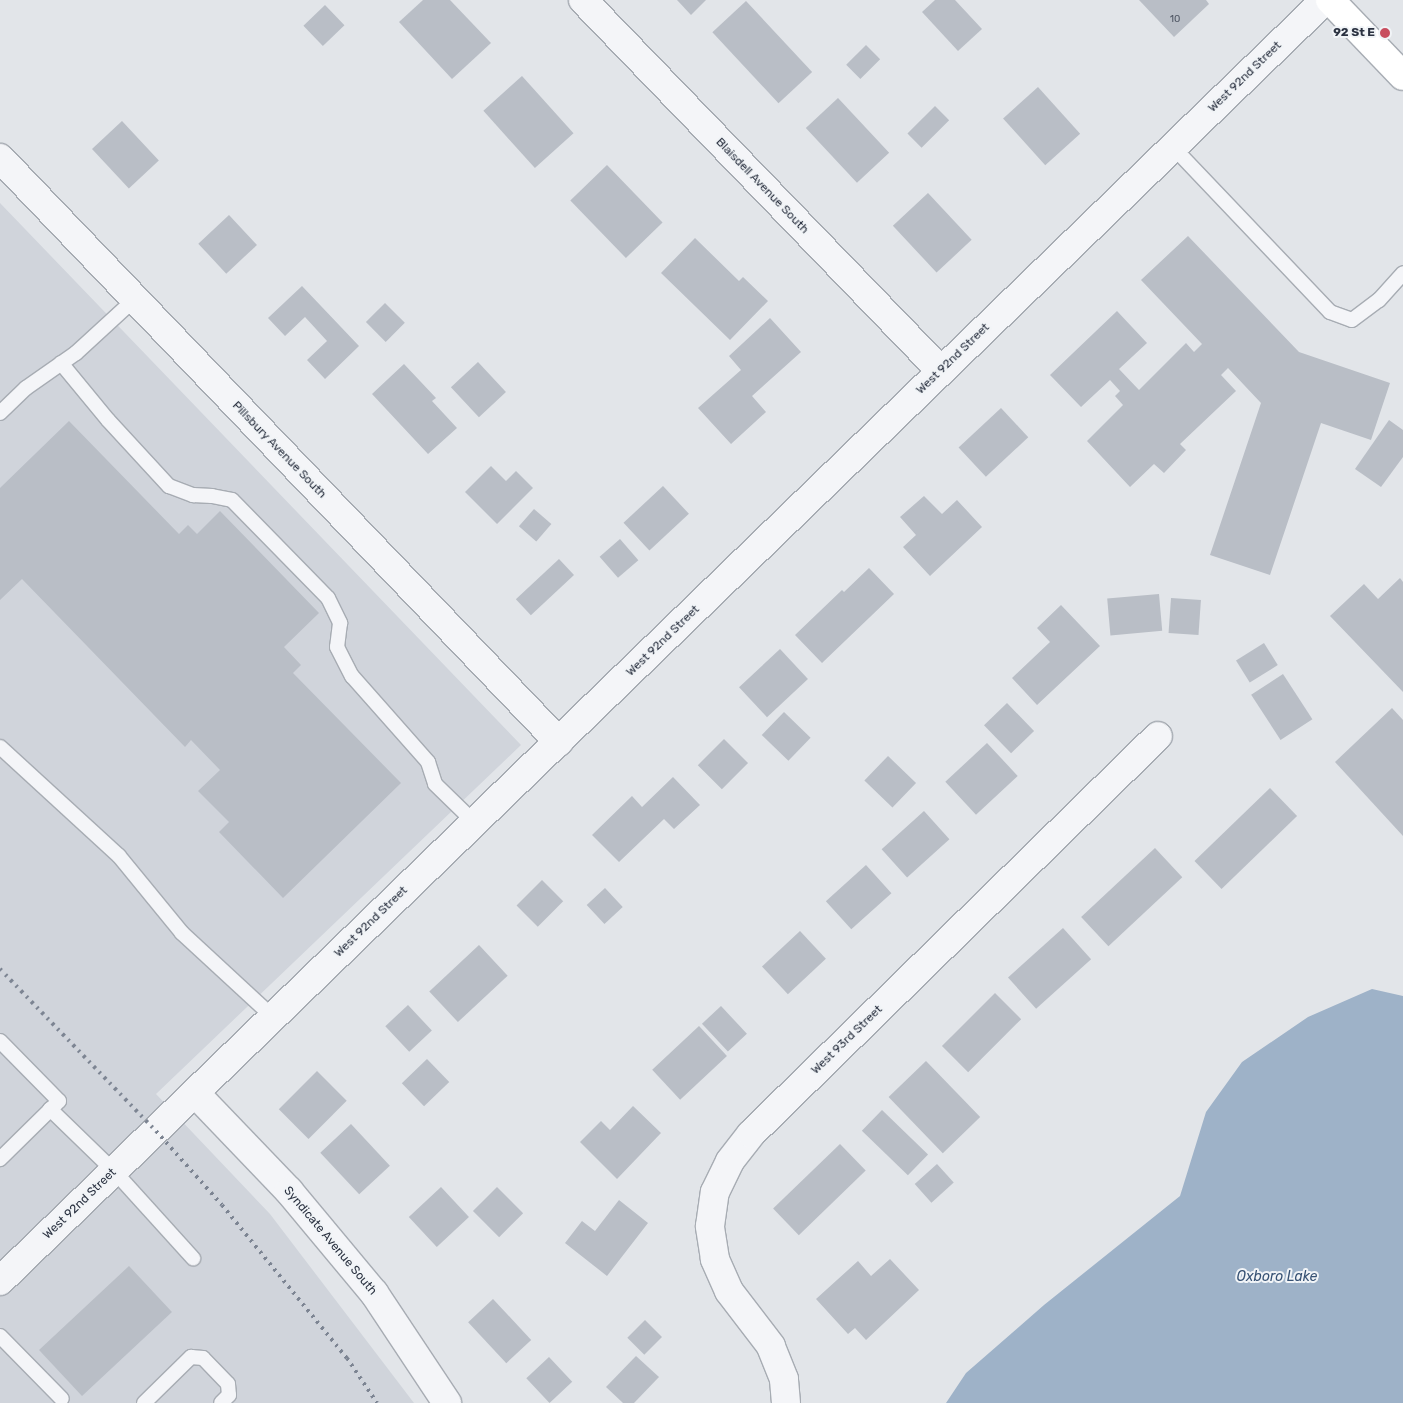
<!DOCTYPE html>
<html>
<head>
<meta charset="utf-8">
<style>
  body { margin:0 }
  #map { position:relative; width:1403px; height:1403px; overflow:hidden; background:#e2e5e9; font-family:Rubik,sans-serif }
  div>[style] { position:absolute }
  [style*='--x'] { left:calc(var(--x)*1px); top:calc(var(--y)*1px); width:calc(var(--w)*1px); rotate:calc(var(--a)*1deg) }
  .built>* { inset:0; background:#d0d4db }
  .water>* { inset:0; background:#9eb2c8 }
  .building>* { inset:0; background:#b9bec6; transform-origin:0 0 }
  .roads { filter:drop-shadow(1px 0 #a7acb3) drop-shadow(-1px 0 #a7acb3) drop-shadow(0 1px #a7acb3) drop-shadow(0 -1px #a7acb3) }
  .service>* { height:14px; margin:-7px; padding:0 7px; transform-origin:7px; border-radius:7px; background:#f4f5f8 }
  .minor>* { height:28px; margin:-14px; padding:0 14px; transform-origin:14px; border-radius:14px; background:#f4f5f8 }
  .secondary>* { height:28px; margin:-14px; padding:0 14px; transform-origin:14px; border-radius:14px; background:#fff }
  .rail>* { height:4px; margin-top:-2px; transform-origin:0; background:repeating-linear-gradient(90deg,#7c8492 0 2.5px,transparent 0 7.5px) }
  .dots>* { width:14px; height:14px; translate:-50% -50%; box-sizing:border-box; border:2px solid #f1f4f7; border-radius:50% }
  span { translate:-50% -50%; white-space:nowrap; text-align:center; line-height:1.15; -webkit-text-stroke:4px #f1f4f7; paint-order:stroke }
  .number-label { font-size:10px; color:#4e5562 }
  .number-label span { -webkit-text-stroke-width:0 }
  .poi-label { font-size:12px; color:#2b3241; font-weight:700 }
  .right { translate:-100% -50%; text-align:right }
  .street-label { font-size:12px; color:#2b3241 }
  .water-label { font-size:14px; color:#365173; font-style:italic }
</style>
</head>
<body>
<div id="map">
  <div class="built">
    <i style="clip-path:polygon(0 203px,521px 745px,156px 1094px,270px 1214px,414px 1403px,0 1403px)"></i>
  </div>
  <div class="water">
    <i style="clip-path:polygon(1372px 989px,1403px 996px,1403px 1403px,946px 1403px,966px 1373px,1044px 1305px,1180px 1196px,1206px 1112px,1242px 1062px,1308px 1017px)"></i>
  </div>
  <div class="building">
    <i style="clip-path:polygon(423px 0,450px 0,491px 43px,452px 79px,399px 22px)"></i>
    <i style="clip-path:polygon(677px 0,706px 0,691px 15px)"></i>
    <i style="clip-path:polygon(935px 0,955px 0,982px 29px,958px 51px,922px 12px)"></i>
    <i style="clip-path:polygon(1139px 0,1206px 0,1209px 4px,1174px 37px)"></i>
    <i style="left:746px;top:1px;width:97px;height:46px;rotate:47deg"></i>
    <i style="left:325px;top:5px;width:28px;height:30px;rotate:46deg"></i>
    <i style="left:866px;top:45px;width:20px;height:28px;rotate:45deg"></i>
    <i style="left:522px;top:76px;width:77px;height:52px;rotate:48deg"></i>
    <i style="left:1038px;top:87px;width:63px;height:47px;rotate:48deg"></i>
    <i style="left:838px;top:98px;width:75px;height:44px;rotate:47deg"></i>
    <i style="left:935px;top:106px;width:20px;height:39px;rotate:45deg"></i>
    <i style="left:122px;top:121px;width:54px;height:41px;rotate:47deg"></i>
    <i style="left:607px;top:165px;width:80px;height:51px;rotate:46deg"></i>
    <i style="left:928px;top:193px;width:64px;height:48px;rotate:47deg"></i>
    <i style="left:229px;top:215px;width:41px;height:42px;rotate:47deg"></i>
    <i style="clip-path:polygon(1188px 236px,1299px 352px,1390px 383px,1371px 440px,1321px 423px,1270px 575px,1210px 555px,1261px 403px,1228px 368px,1221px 375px,1236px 391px,1180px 444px,1186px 450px,1164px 473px,1154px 464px,1130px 487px,1087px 441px,1123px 405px,1115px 396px,1120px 391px,1110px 380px,1081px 407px,1050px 375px,1117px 311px,1147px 343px,1119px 369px,1139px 390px,1186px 343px,1194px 352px,1202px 344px,1141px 280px)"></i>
    <i style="clip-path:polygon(695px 238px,739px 281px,743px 277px,768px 301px,730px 340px,661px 273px)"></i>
    <i style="clip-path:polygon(302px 286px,359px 346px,325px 379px,307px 360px,327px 341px,305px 317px,285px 336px,268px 318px)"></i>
    <i style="left:385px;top:303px;width:28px;height:27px;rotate:45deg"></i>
    <i style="clip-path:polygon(770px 318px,801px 352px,752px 396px,766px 412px,731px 444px,698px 408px,741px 370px,729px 356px)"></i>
    <i style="left:478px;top:362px;width:41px;height:37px;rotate:47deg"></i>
    <i style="clip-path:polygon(404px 364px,436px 398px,432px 401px,457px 428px,428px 454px,372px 394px)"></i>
    <i style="left:1001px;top:408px;width:40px;height:58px;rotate:47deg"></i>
    <i style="clip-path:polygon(1389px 420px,1403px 430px,1403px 457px,1381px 487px,1355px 469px)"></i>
    <i style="clip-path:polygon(69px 421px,179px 534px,188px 525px,197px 534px,220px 511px,319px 613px,284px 647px,301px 665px,293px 673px,401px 783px,283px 898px,219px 832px,229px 822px,198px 791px,220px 770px,191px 740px,185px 747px,22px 579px,0 600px,0 488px)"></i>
    <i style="clip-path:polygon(491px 466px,506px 481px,516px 471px,533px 488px,497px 524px,465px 492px)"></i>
    <i style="left:663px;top:486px;width:38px;height:54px;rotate:47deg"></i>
    <i style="clip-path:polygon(924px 496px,942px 514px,957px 500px,982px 527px,930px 576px,903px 547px,916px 535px,900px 517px)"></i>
    <i style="left:534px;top:509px;width:23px;height:23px;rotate:41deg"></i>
    <i style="left:620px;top:539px;width:28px;height:27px;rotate:49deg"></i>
    <i style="left:559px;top:559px;width:22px;height:59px;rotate:47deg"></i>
    <i style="clip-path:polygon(869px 568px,894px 594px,822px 663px,795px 635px,842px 590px,844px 592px)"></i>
    <i style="clip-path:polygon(1400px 578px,1403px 582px,1403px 692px,1330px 616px,1364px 584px,1378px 599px)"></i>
    <i style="left:1159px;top:594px;width:37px;height:52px;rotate:85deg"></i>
    <i style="left:1171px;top:598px;width:30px;height:35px;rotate:4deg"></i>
    <i style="clip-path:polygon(1061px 605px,1100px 646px,1037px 705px,1012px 678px,1050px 642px,1037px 628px)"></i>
    <i style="left:1264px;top:643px;width:26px;height:33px;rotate:58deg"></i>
    <i style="left:780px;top:649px;width:41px;height:56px;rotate:47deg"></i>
    <i style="left:1283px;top:674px;width:54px;height:38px;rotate:57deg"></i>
    <i style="left:1007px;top:703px;width:39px;height:32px;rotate:46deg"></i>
    <i style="clip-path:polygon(1392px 708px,1403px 720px,1403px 836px,1335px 762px)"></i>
    <i style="left:784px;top:712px;width:37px;height:32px;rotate:44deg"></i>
    <i style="left:724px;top:739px;width:34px;height:37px;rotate:45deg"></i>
    <i style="left:987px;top:743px;width:45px;height:57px;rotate:47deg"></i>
    <i style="left:888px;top:756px;width:39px;height:34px;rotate:44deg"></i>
    <i style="clip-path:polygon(673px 777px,700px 805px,674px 829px,664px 819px,619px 862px,592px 835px,632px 796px,642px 807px)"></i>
    <i style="left:1270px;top:788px;width:39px;height:105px;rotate:46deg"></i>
    <i style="left:924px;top:811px;width:38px;height:57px;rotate:48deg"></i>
    <i style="left:1155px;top:848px;width:40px;height:101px;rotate:47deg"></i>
    <i style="left:866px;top:865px;width:38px;height:54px;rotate:48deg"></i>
    <i style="left:542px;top:880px;width:30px;height:36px;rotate:45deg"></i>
    <i style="left:605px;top:888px;width:26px;height:25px;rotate:47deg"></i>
    <i style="left:1063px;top:928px;width:42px;height:74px;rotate:48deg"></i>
    <i style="left:800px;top:931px;width:38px;height:52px;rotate:47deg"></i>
    <i style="left:479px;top:945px;width:42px;height:68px;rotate:47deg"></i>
    <i style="left:995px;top:993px;width:37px;height:75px;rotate:45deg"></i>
    <i style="left:408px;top:1005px;width:35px;height:31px;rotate:47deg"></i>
    <i style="left:721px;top:1006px;width:38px;height:26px;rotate:47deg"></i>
    <i style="left:699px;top:1026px;width:41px;height:64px;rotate:47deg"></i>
    <i style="left:427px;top:1059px;width:32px;height:35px;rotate:46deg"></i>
    <i style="left:926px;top:1061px;width:78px;height:52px;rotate:46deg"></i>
    <i style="left:317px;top:1071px;width:42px;height:54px;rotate:45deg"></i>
    <i style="clip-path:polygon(633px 1106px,661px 1133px,617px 1179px,580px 1142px,601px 1121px,610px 1130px)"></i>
    <i style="left:882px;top:1110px;width:64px;height:29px;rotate:44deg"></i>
    <i style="left:351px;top:1124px;width:57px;height:42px;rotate:47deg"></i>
    <i style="left:840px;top:1144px;width:37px;height:93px;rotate:46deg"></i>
    <i style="left:937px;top:1164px;width:25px;height:30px;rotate:48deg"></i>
    <i style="left:441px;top:1187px;width:41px;height:44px;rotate:47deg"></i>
    <i style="left:497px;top:1187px;width:37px;height:34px;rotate:45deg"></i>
    <i style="clip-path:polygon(619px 1200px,648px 1223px,607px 1276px,565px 1243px,582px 1221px,595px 1231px)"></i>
    <i style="clip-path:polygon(890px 1259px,919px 1290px,866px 1340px,855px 1328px,848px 1334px,816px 1299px,858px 1261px,871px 1276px)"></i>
    <i style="left:129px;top:1266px;width:63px;height:123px;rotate:47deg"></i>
    <i style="left:493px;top:1299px;width:56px;height:34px;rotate:47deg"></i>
    <i style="left:645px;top:1320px;width:24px;height:25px;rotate:45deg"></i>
    <i style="clip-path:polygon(636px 1356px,659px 1377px,634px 1403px,623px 1403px,606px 1387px)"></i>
    <i style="left:549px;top:1357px;width:34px;height:31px;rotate:47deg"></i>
  </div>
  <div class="roads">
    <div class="service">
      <i style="--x:1173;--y:147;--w:228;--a:46.4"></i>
      <i style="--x:1330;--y:312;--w:23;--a:20"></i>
      <i style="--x:1352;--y:320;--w:34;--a:-37"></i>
      <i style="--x:1379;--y:300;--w:36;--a:-48"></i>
      <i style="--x:61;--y:363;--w:74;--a:50.5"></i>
      <i style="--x:108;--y:420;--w:90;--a:47.3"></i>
      <i style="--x:169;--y:486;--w:26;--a:21"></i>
      <i style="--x:193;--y:495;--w:19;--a:3"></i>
      <i style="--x:212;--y:496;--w:20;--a:11"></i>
      <i style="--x:232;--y:500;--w:137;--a:45.6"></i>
      <i style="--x:328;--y:598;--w:28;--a:64"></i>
      <i style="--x:340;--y:623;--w:24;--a:97"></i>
      <i style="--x:337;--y:647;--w:33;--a:63"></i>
      <i style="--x:352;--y:676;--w:115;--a:48.5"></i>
      <i style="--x:428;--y:762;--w:23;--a:72"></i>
      <i style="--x:435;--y:784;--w:56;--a:44.3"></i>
      <i style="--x:0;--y:413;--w:36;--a:-44"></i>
      <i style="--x:26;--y:388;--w:61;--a:-35"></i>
      <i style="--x:76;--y:353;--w:80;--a:-42.5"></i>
      <i style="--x:0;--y:747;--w:161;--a:42.5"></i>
      <i style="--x:119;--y:856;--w:99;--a:50.7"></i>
      <i style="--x:182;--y:933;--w:124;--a:42.7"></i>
      <i style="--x:0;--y:1041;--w:84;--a:45.5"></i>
      <i style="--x:59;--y:1101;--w:83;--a:135.5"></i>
      <i style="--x:50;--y:1109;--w:89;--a:44.1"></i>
      <i style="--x:114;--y:1171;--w:118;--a:47.8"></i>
      <i style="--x:0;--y:1336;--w:88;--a:45.5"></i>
      <i style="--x:144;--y:1403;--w:66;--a:-44.4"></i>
      <i style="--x:191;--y:1357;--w:12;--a:5"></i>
      <i style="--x:203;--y:1358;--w:36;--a:46"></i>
      <i style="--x:228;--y:1384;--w:11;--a:85"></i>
      <i style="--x:229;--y:1395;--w:11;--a:135"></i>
    </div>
    <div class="minor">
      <i style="--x:583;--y:0;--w:516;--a:46.02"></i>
      <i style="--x:0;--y:158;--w:808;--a:46.25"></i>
      <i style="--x:195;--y:1093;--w:136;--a:46.2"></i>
      <i style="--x:289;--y:1191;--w:133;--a:50.2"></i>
      <i style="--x:374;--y:1293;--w:132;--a:56.4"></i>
      <i style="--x:0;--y:1281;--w:1843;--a:-44.03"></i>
      <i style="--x:786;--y:1403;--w:24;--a:-95"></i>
      <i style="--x:784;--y:1379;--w:35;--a:-112"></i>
      <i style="--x:771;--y:1346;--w:69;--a:-127.4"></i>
      <i style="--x:729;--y:1291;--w:35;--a:-114"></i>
      <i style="--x:715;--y:1259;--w:33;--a:-99"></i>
      <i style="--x:710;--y:1226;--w:34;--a:-82"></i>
      <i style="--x:715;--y:1192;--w:34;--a:-64"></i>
      <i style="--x:730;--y:1161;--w:34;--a:-52"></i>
      <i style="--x:751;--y:1134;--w:569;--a:-44.36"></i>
    </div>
    <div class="secondary">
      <i style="--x:1330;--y:0;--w:105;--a:46.2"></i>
    </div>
  </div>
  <div class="rail">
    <i style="--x:0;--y:969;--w:225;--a:46.1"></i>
    <i style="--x:156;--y:1131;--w:99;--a:48.3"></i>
    <i style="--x:222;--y:1205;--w:198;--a:50.8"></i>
    <i style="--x:347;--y:1358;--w:54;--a:56.3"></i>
  </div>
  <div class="dots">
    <i style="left:1385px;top:33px;background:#c84d5e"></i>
  </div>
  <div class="number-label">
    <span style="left:1175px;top:20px">10</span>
  </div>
  <div class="poi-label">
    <span class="right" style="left:1375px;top:33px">92 St E</span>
  </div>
  <div class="street-label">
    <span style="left:1245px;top:77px;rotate:-44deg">West 92nd Street</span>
    <span style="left:762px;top:186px;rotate:46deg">Blaisdell Avenue South</span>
    <span style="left:953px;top:359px;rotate:-44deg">West 92nd Street</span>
    <span style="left:279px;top:450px;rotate:46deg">Pillsbury Avenue South</span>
    <span style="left:663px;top:641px;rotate:-44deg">West 92nd Street</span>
    <span style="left:371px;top:922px;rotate:-44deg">West 92nd Street</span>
    <span style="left:847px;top:1040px;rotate:-44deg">West 93rd Street</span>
    <span style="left:80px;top:1204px;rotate:-44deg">West 92nd Street</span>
    <span style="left:330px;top:1241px;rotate:50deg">Syndicate Avenue South</span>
  </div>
  <div class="water-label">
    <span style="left:1277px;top:1277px">Oxboro Lake</span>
  </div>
</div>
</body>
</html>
